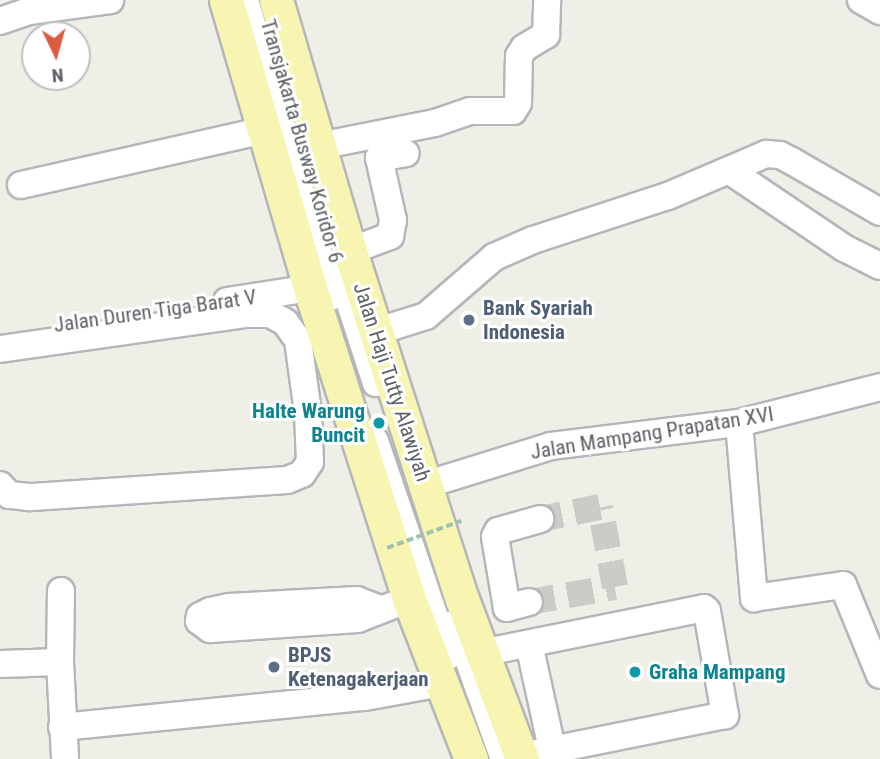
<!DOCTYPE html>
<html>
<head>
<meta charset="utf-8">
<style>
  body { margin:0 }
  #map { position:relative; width:880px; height:759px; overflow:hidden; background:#efeee7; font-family:"Roboto Condensed",sans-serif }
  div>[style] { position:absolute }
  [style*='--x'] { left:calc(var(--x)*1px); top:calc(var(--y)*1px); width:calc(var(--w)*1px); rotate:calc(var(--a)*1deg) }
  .minor-tunnel>* { height:26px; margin-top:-13px; transform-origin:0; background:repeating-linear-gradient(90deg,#cbcbc7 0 26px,transparent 0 39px) }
  .roads { filter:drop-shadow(2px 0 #b4b6ba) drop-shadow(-2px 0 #b4b6ba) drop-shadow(0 2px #b4b6ba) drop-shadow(0 -2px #b4b6ba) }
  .minor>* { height:26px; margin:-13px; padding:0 13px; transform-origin:13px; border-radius:13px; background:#fff }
  .major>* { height:33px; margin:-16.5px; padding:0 16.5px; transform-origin:16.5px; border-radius:16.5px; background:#f8f5b2 }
  .path-bridge>* { height:3.5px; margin-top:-1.75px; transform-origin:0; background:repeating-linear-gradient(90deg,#9ec2ad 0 7px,transparent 0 10.5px) }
  .dots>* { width:19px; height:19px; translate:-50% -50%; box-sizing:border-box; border:4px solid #fff; border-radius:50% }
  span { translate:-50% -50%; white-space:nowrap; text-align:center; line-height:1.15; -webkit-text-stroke:6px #fff; paint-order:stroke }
  .street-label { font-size:21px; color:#5e6166 }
  .service-label { font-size:21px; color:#4e5e75; font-weight:700 }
  .left { translate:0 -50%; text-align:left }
  .culture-label { font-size:21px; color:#0d838f; font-weight:700 }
  .right { translate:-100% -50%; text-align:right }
  .north { position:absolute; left:21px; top:21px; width:70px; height:70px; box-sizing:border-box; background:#fff; border:2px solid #bfc0c2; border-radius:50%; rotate:175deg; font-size:19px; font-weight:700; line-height:28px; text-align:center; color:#5e6166 }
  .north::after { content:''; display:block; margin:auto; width:24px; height:32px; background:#db5d41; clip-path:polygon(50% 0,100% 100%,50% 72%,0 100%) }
</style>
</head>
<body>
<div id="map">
  <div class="minor-tunnel">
    <i style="--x:529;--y:602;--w:87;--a:-9.9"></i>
    <i style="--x:615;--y:587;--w:81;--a:-100.6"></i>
    <i style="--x:600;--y:507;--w:61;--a:168.7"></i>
  </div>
  <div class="roads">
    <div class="minor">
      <i style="--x:245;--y:0;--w:309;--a:73.7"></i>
      <i style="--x:861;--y:0;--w:22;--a:30"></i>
      <i style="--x:0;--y:21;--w:31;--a:-19"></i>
      <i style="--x:29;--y:11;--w:82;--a:-7.7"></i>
      <i style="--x:319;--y:146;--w:118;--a:-11.2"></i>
      <i style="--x:435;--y:123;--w:37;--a:-19"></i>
      <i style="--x:470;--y:111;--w:43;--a:0"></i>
      <i style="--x:513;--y:111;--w:9;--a:-58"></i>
      <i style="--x:518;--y:103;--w:47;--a:-88.8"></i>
      <i style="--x:519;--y:56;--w:9;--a:-58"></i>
      <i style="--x:524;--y:48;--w:26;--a:-31"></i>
      <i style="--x:546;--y:35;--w:35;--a:-88"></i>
      <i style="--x:730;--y:171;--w:138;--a:34"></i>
      <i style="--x:844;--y:248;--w:40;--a:26.6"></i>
      <i style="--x:21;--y:185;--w:250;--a:-12.7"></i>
      <i style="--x:350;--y:251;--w:43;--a:-20.6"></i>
      <i style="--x:390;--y:236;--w:16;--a:-79"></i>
      <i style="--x:393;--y:220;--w:64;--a:-102.7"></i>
      <i style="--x:379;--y:158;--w:27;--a:-10"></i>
      <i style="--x:339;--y:270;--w:119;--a:71.9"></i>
      <i style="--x:227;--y:301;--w:85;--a:-8.8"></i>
      <i style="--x:375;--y:332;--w:53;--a:-17.4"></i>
      <i style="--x:426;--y:316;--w:90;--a:-40.9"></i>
      <i style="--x:494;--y:257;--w:43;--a:-23.6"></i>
      <i style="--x:533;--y:240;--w:142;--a:-18.1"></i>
      <i style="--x:668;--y:196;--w:107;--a:-23.2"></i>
      <i style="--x:766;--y:154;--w:14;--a:4"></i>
      <i style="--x:780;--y:155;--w:11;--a:27"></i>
      <i style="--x:790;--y:160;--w:104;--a:30"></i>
      <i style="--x:0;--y:349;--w:249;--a:-8.1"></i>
      <i style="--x:247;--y:314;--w:23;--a:0"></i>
      <i style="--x:270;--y:314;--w:17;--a:28"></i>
      <i style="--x:285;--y:322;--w:22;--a:54"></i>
      <i style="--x:298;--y:340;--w:74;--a:82.2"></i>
      <i style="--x:308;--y:413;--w:49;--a:87.7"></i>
      <i style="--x:310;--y:462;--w:14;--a:124"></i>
      <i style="--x:302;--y:474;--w:16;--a:158"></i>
      <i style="--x:287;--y:480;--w:259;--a:176.2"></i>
      <i style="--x:29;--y:497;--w:20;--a:-174"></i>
      <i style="--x:9;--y:495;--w:13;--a:-132"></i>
      <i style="--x:739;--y:423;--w:176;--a:85.1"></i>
      <i style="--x:754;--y:598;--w:90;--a:-8.3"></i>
      <i style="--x:843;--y:585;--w:97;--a:67.7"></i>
      <i style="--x:375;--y:441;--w:227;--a:71.2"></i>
      <i style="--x:425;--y:485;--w:132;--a:-17.2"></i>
      <i style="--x:551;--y:446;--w:189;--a:-7"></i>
      <i style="--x:739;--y:423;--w:146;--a:-14.3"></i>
      <i style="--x:529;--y:602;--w:23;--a:165"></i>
      <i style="--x:507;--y:608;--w:72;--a:-99.6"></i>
      <i style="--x:495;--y:537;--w:7;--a:-63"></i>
      <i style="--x:498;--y:531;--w:44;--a:-15.9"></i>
      <i style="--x:380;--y:609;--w:25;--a:-159"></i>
      <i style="--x:357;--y:600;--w:128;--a:176.9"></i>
      <i style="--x:229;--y:607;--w:19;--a:168"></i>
      <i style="--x:210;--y:611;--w:11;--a:153"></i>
      <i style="--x:200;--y:616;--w:5;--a:101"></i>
      <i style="--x:199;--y:621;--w:14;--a:36"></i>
      <i style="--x:210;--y:629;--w:148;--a:-3.9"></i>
      <i style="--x:358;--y:619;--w:55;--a:-21.4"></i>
      <i style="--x:455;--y:623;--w:145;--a:70.2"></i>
      <i style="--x:529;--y:644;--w:107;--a:77.6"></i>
      <i style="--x:481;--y:653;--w:227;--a:-11.4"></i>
      <i style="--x:704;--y:608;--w:4;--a:45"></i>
      <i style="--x:707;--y:611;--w:106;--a:80.2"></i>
      <i style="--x:725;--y:715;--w:208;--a:168.6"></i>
      <i style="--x:60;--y:662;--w:71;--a:-89.2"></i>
      <i style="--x:0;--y:664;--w:60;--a:-1.9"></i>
      <i style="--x:60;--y:662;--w:97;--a:87"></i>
      <i style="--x:62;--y:727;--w:304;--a:-5.7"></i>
      <i style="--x:365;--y:697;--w:77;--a:-10.4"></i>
    </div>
    <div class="major">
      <i style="--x:226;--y:0;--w:314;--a:73.7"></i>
      <i style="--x:314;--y:301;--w:313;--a:72.3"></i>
      <i style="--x:409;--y:599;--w:172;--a:68.8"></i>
      <i style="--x:276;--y:0;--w:262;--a:73.6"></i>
      <i style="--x:350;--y:251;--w:366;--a:72.2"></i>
      <i style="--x:462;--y:599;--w:171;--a:69.4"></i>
    </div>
  </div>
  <div class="path-bridge">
    <i style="--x:387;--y:548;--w:79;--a:-20"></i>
  </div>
  <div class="dots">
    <i style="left:469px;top:320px;background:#5c6f8a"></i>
    <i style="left:379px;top:423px;background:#0f9aa8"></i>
    <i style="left:274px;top:667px;background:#5c6f8a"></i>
    <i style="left:635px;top:672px;background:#0f9aa8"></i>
  </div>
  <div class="street-label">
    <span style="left:302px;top:141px;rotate:74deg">Transjakarta Busway Koridor 6</span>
    <span style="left:155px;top:311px;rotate:-8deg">Jalan Duren Tiga Barat V</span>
    <span style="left:392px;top:382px;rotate:72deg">Jalan Haji Tutty Alawiyah</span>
    <span style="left:652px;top:433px;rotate:-9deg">Jalan Mampang Prapatan XVI</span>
  </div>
  <div class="service-label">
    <span class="left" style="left:483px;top:320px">Bank Syariah<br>Indonesia</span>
    <span class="left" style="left:288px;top:667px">BPJS<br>Ketenagakerjaan</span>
  </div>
  <div class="culture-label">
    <span class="right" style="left:365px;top:423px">Halte Warung<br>Buncit</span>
    <span class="left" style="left:649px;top:672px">Graha Mampang</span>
  </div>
  <div class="north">N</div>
</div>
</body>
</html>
